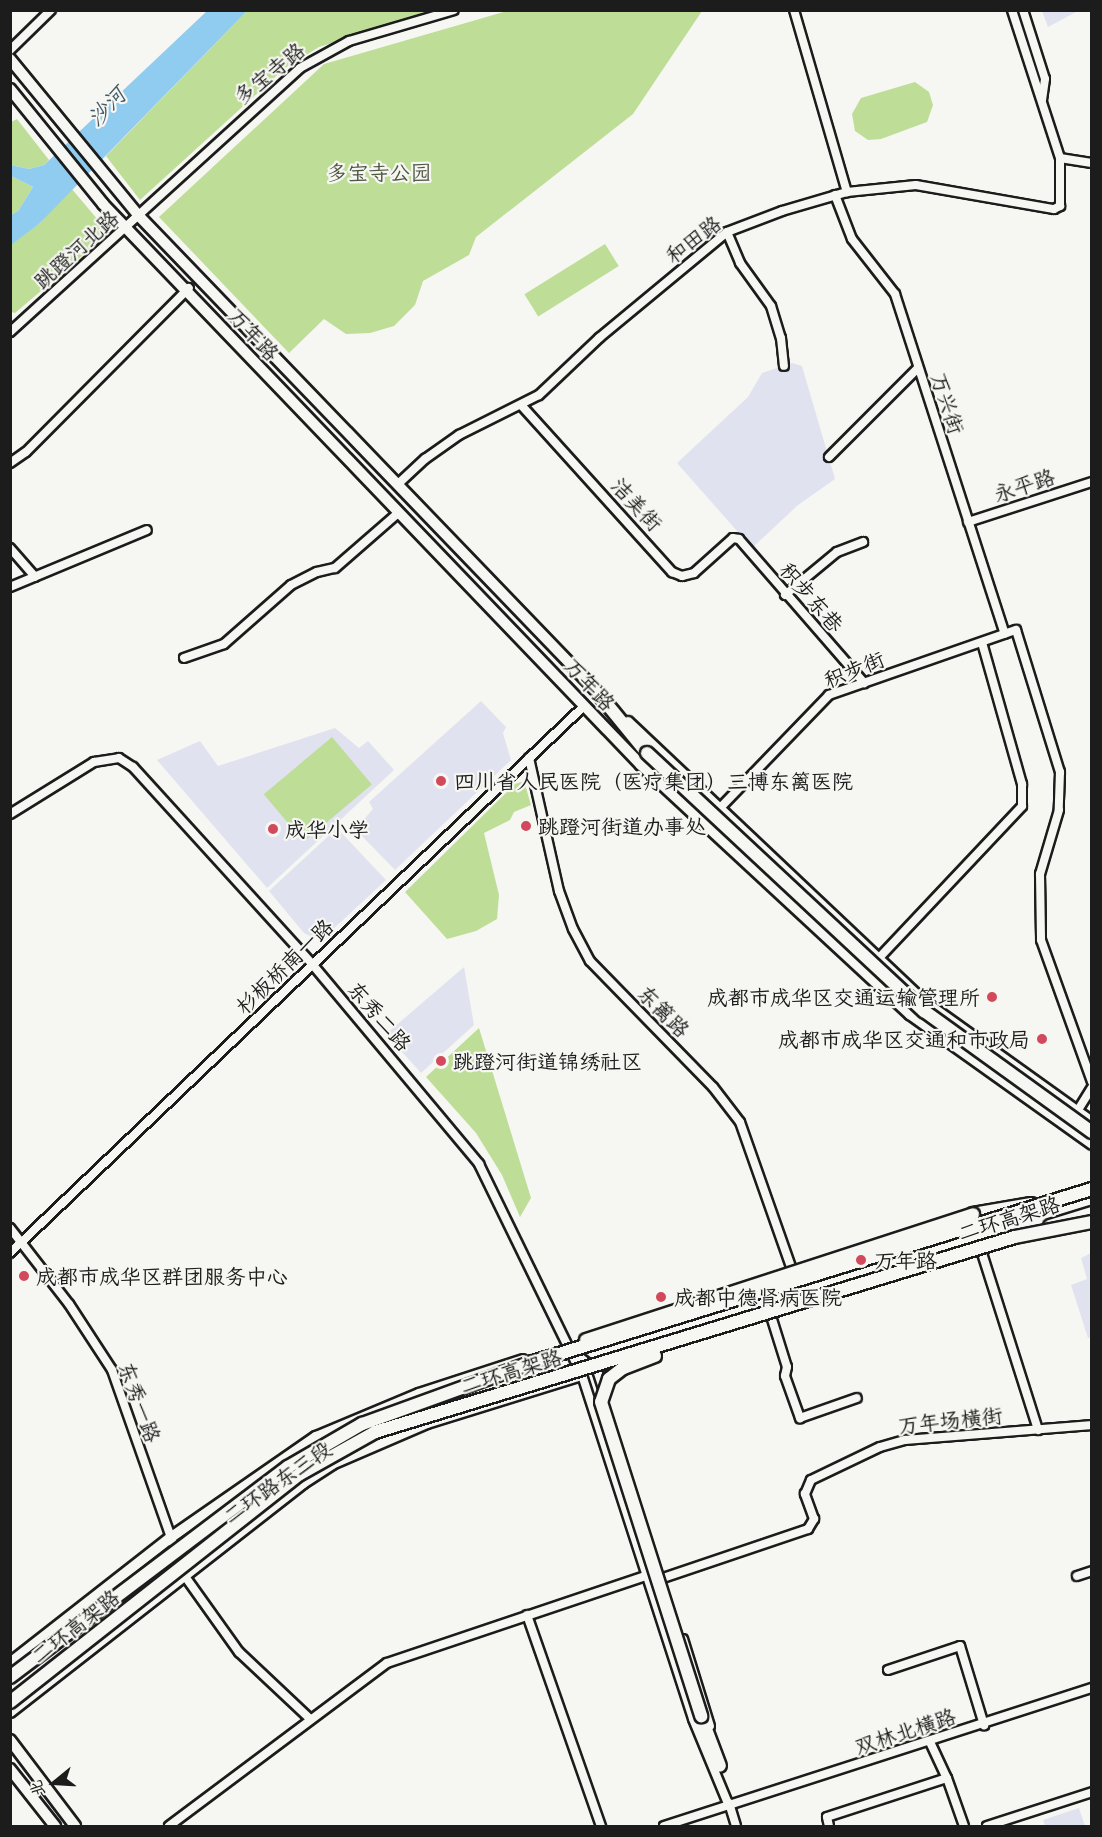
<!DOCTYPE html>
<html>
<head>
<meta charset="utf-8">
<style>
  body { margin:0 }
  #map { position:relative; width:1102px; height:1837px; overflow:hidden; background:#f6f6f2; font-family:Mali,"LXGW WenKai TC",sans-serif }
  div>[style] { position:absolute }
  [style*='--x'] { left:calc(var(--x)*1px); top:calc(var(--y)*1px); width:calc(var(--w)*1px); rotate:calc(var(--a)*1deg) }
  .built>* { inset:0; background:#e0e3ef }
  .green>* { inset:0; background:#bede97; transform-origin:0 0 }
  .water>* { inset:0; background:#8fccef }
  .roads { filter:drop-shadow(2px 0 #1c1c1c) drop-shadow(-2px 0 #1c1c1c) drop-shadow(0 2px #1c1c1c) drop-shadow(0 -2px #1c1c1c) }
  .minor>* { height:8px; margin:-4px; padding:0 4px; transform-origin:4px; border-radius:4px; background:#f6f6f2 }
  .major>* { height:10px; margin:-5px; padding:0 5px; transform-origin:5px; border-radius:5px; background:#f6f6f2 }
  .highway>* { height:12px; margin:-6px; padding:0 6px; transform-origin:6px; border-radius:6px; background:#f6f6f2 }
  .bridges { filter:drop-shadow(2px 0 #1c1c1c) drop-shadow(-2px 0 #1c1c1c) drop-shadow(0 2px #1c1c1c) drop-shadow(0 -2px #1c1c1c) }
  .highway-bridge>* { height:12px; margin:-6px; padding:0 6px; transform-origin:6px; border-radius:6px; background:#f6f6f2 }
  .dots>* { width:16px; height:16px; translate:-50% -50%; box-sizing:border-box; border:3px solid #f6f6f2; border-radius:50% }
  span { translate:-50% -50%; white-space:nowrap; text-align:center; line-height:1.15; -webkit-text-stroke:4.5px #f6f6f2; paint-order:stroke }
  .street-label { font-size:21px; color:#1c1c1c }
  .park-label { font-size:21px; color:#4d5641 }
  .poi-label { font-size:21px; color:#1c1c1c }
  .left { translate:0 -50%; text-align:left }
  .right { translate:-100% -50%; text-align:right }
  .water-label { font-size:22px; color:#445a66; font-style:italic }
  .frame { position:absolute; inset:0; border:12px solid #1c1c1c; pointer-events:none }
  .north { position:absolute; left:24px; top:1753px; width:60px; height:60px; -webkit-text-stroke:4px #f6f6f2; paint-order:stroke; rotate:252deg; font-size:16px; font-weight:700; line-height:24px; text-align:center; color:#1c1c1c }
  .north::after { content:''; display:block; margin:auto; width:21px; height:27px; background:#1c1c1c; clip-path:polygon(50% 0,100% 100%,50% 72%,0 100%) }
</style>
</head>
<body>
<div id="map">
  <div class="built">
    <i style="clip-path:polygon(1042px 11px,1042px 10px,1078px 11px,1048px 27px)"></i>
    <i style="clip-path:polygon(792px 363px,802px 366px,835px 479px,798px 505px,752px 548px,677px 463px,748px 397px,762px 373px)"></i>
    <i style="clip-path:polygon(481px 701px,506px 727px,503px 733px,511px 760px,395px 870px,360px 834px,359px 825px,373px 809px,369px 802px)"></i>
    <i style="clip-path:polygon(335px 728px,359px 748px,368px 741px,394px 770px,267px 888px,157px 760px,200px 741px,218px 766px)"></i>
    <i style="clip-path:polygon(337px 828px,386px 880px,331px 931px,312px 937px,304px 933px,269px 891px)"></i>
    <i style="clip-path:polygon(464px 967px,474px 1025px,421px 1073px,386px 1034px)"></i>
    <i style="clip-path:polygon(1091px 1253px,1092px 1337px,1088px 1338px,1071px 1285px,1087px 1279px,1081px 1258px)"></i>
    <i style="clip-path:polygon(1079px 1808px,1085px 1826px,1045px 1826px,1043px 1820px)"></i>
  </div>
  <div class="green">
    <i style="clip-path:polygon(247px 11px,437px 11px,319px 47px,285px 68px,140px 200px,106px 156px)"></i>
    <i style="clip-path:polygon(507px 11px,702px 11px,633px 114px,476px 237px,469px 255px,423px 281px,415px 305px,394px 326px,370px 333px,346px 334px,324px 319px,289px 353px,159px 217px,324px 64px)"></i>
    <i style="clip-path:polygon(915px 82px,929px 92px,933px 105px,927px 122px,881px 139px,868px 140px,855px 131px,852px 114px,861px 98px)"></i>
    <i style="clip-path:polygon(17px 119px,49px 160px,44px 165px,29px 169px,11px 165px,11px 122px)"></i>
    <i style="clip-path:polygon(11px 176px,33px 187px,18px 211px,11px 215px)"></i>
    <i style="clip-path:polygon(71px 188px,109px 233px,15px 313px,11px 312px,10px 245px,39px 224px)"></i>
    <i style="left:605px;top:244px;width:26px;height:95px;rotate:58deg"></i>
    <i style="left:332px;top:737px;width:62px;height:89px;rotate:50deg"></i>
    <i style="clip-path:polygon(524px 781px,531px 805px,514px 812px,510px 820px,484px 833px,499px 895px,497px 919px,476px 931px,447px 939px,405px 892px,515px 784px)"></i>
    <i style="clip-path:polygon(479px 1028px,531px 1198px,520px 1217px,502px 1175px,476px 1133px,426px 1077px)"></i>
  </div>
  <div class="water">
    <i style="clip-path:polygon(207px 11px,247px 11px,39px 224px,11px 245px,11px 215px,18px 211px,33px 187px,11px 176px,11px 165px,29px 169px,44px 165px)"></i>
  </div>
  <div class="roads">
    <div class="minor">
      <i style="--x:794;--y:10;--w:190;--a:73.8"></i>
      <i style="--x:1023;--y:10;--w:72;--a:72.3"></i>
      <i style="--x:1045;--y:79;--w:21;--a:98"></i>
      <i style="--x:10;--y:50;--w:57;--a:-44.3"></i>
      <i style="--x:1060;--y:158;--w:32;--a:9"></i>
      <i style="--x:835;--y:195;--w:47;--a:68.9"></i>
      <i style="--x:852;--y:239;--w:70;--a:52"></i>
      <i style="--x:895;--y:294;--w:357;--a:72.1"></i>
      <i style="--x:727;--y:232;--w:34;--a:67"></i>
      <i style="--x:740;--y:263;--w:53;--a:54.2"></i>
      <i style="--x:771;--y:306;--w:34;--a:73"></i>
      <i style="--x:781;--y:338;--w:28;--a:84"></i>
      <i style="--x:10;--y:332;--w:392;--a:-42.3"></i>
      <i style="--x:300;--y:68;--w:56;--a:-28.9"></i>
      <i style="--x:349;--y:41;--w:109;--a:-16.4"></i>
      <i style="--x:522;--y:406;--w:224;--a:47.9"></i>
      <i style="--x:672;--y:572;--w:11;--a:22"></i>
      <i style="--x:682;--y:576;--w:12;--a:-14"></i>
      <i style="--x:694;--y:573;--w:52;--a:-41.9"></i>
      <i style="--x:733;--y:538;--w:6;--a:9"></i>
      <i style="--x:739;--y:539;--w:191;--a:49"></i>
      <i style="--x:829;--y:457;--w:126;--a:-45"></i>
      <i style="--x:10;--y:463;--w:19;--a:-35"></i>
      <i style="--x:26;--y:452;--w:231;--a:-45.2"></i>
      <i style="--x:398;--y:484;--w:37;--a:-43"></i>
      <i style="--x:425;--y:459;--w:42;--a:-35.2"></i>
      <i style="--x:459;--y:435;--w:89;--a:-26.6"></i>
      <i style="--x:539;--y:395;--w:83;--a:-43.5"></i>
      <i style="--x:599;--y:338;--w:166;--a:-39.6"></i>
      <i style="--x:727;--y:232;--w:59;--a:-20.9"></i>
      <i style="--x:782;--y:211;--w:68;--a:-16.3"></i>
      <i style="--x:847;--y:192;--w:69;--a:-5.8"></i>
      <i style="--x:916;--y:185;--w:140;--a:9.9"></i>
      <i style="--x:1054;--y:209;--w:7;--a:-27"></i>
      <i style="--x:1060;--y:206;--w:48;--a:-90"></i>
      <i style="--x:1060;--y:158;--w:156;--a:-108"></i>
      <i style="--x:968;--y:522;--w:130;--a:-17.9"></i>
      <i style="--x:10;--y:548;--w:38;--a:49"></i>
      <i style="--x:10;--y:587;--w:148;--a:-22.6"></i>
      <i style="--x:785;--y:595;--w:67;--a:-39.6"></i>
      <i style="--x:837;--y:552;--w:28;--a:-21"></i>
      <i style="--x:184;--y:658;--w:42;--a:-19.3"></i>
      <i style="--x:224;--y:644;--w:89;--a:-41.4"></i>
      <i style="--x:291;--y:585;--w:29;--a:-27"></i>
      <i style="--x:317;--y:572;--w:18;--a:-13"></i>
      <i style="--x:335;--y:568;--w:84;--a:-41.1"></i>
      <i style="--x:529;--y:758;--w:136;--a:77.3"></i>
      <i style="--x:559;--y:891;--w:40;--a:69.8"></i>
      <i style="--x:573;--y:929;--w:36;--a:62"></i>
      <i style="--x:590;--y:961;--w:176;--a:45.7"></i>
      <i style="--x:713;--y:1087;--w:44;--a:52.4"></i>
      <i style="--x:740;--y:1122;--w:162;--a:70.6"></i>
      <i style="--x:720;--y:808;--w:157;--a:-46"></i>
      <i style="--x:829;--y:695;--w:198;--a:-19.2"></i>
      <i style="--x:1016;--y:630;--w:149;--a:72.8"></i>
      <i style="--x:1060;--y:772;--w:38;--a:92"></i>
      <i style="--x:1059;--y:810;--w:67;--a:106.5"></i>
      <i style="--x:1040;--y:874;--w:66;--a:89.1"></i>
      <i style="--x:1041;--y:940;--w:151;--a:70.2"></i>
      <i style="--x:10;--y:814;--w:99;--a:-31.8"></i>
      <i style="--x:94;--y:762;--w:25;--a:-9"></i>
      <i style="--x:119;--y:758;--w:17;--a:33"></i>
      <i style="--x:133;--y:767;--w:266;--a:47.7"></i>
      <i style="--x:312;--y:964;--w:261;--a:50.1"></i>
      <i style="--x:479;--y:1164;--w:235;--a:64"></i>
      <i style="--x:582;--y:1375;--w:361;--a:72.1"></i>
      <i style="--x:693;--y:1719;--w:94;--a:67.5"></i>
      <i style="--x:878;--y:959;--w:210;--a:-46.7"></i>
      <i style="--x:1022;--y:806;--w:22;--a:-90"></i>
      <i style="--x:1022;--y:784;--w:147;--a:-105.8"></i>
      <i style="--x:1078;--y:1110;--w:26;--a:-58"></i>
      <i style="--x:10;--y:1228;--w:96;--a:52.2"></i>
      <i style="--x:69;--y:1304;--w:79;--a:56.9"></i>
      <i style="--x:112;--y:1370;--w:217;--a:70.6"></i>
      <i style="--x:184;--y:1575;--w:95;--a:54.5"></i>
      <i style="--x:239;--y:1652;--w:98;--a:43.3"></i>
      <i style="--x:981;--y:1250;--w:189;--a:72.4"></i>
      <i style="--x:10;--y:1253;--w:791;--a:-43.62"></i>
      <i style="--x:771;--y:1316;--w:53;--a:72.6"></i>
      <i style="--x:787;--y:1367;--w:9;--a:103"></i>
      <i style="--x:785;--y:1376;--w:45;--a:70.3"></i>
      <i style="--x:800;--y:1418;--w:60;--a:-19.3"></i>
      <i style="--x:570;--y:1350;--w:34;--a:37"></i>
      <i style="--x:597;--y:1370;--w:23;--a:72"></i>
      <i style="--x:1077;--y:1576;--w:16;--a:-18"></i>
      <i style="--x:663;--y:1578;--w:153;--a:-18.7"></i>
      <i style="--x:808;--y:1529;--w:12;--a:-59"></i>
      <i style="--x:814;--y:1519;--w:27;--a:-110"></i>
      <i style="--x:805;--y:1494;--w:15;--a:-67"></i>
      <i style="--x:811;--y:1480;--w:76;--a:-25.6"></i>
      <i style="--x:880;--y:1447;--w:26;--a:-16"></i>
      <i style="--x:905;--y:1440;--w:188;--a:-4.6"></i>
      <i style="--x:527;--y:1615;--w:224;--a:70.7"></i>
      <i style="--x:683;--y:1639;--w:91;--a:72.8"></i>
      <i style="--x:888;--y:1670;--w:76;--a:-18.4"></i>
      <i style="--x:960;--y:1646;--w:83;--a:73.1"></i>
      <i style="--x:930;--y:1742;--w:40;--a:65"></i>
      <i style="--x:947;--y:1778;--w:51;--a:70.5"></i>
      <i style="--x:729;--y:1803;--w:24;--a:73"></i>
      <i style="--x:169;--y:1826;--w:272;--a:-36.8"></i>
      <i style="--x:387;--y:1663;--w:273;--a:-18.6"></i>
      <i style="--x:664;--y:1826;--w:450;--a:-17.9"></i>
      <i style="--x:829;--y:1826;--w:9;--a:-103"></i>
      <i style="--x:827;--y:1817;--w:126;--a:-18"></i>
      <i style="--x:987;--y:1826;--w:110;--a:-17.9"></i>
    </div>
    <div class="major">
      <i style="--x:10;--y:59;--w:203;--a:50.6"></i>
      <i style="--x:139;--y:216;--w:676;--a:46.08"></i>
      <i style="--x:10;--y:89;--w:148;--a:51"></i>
      <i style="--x:103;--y:204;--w:777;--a:46.2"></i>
      <i style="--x:641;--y:765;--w:367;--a:42.8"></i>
      <i style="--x:910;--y:1014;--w:224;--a:35.5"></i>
      <i style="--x:628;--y:722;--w:406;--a:43.4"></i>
      <i style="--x:923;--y:1001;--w:208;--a:35.6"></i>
      <i style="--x:10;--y:1663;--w:203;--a:-38"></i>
      <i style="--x:170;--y:1538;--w:178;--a:-34.7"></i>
      <i style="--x:316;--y:1437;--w:112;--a:-22.7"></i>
      <i style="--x:419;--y:1394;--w:109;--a:-18.1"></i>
      <i style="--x:10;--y:1712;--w:372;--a:-38"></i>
      <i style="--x:303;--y:1483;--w:35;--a:-33"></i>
      <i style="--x:332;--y:1464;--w:103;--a:-23.3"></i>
      <i style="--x:427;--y:1423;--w:161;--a:-17.3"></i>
      <i style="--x:10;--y:1740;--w:108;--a:52.9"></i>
      <i style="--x:10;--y:1769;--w:73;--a:51.7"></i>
    </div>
    <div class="highway">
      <i style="--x:602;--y:698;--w:71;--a:50.7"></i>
      <i style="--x:973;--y:1214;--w:59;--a:-9.8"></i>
      <i style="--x:1050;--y:1226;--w:44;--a:-17.2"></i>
      <i style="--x:701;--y:1716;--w:53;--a:69.2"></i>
    </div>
  </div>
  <div class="bridges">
    <div class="highway-bridge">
      <i style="--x:647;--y:753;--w:379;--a:43"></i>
      <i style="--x:924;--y:1011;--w:207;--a:35.8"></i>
      <i style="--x:586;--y:1340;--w:407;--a:-18"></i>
      <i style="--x:655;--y:1356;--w:34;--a:159"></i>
      <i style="--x:623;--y:1368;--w:18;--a:142"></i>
      <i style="--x:609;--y:1379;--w:24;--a:109"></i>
      <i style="--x:601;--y:1402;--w:330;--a:72.3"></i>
      <i style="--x:10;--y:1677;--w:348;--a:-37.1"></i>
      <i style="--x:288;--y:1467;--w:86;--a:-30.2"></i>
      <i style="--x:362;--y:1424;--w:182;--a:-19.9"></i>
      <i style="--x:533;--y:1362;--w:585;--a:-17.2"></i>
      <i style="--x:10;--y:1702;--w:369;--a:-38.2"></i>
      <i style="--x:300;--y:1474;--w:86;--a:-29.2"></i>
      <i style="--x:375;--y:1432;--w:669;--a:-16.95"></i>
      <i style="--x:1015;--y:1237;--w:78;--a:-11"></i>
    </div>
  </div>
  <div class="dots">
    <i style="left:441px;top:781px;background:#d1495b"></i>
    <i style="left:526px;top:826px;background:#d1495b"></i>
    <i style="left:273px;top:829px;background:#d1495b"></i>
    <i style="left:992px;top:997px;background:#d1495b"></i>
    <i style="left:1042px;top:1039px;background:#d1495b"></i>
    <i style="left:441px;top:1061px;background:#d1495b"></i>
    <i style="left:861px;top:1260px;background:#d1495b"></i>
    <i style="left:24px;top:1276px;background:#d1495b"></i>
    <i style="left:661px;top:1297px;background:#d1495b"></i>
  </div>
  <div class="street-label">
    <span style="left:269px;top:73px;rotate:-39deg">多宝寺路</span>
    <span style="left:693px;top:239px;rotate:-37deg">和田路</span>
    <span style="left:76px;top:249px;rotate:-42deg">跳蹬河北路</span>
    <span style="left:254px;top:334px;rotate:47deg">万年路</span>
    <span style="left:948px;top:403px;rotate:72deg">万兴街</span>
    <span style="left:1024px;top:485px;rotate:-18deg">永平路</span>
    <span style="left:637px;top:504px;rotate:47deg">洁美街</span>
    <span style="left:812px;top:597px;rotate:49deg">积步东巷</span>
    <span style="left:854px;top:669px;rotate:-22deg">积步街</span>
    <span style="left:590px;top:684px;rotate:47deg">万年路</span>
    <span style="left:284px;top:966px;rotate:-44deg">杉板桥南一路</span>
    <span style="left:664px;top:1011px;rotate:45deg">东篱路</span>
    <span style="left:380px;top:1016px;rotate:49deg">东秀二路</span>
    <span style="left:1009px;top:1218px;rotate:-17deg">二环高架路</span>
    <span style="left:511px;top:1371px;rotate:-17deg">二环高架路</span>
    <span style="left:140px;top:1402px;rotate:70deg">东秀一路</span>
    <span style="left:950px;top:1420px;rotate:-6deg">万年场横街</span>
    <span style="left:277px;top:1482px;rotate:-35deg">二环路东三段</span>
    <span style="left:75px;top:1626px;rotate:-38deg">二环高架路</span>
    <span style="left:905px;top:1731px;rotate:-18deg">双林北横路</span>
  </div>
  <div class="park-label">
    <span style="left:379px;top:172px">多宝寺公园</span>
  </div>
  <div class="poi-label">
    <span class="left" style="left:454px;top:781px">四川省人民医院（医疗集团）三博东篱医院</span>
    <span class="left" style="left:538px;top:826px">跳蹬河街道办事处</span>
    <span class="left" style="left:285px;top:829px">成华小学</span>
    <span class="right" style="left:980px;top:997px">成都市成华区交通运输管理所</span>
    <span class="right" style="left:1030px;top:1039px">成都市成华区交通和市政局</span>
    <span class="left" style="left:453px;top:1061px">跳蹬河街道锦绣社区</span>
    <span class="left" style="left:874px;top:1260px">万年路</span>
    <span class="left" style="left:36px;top:1276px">成都市成华区群团服务中心</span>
    <span class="left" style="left:674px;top:1297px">成都中德肾病医院</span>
  </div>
  <div class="water-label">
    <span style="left:106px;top:106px;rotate:-46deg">沙河</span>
  </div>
  <div class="frame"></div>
  <div class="north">北</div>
</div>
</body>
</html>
